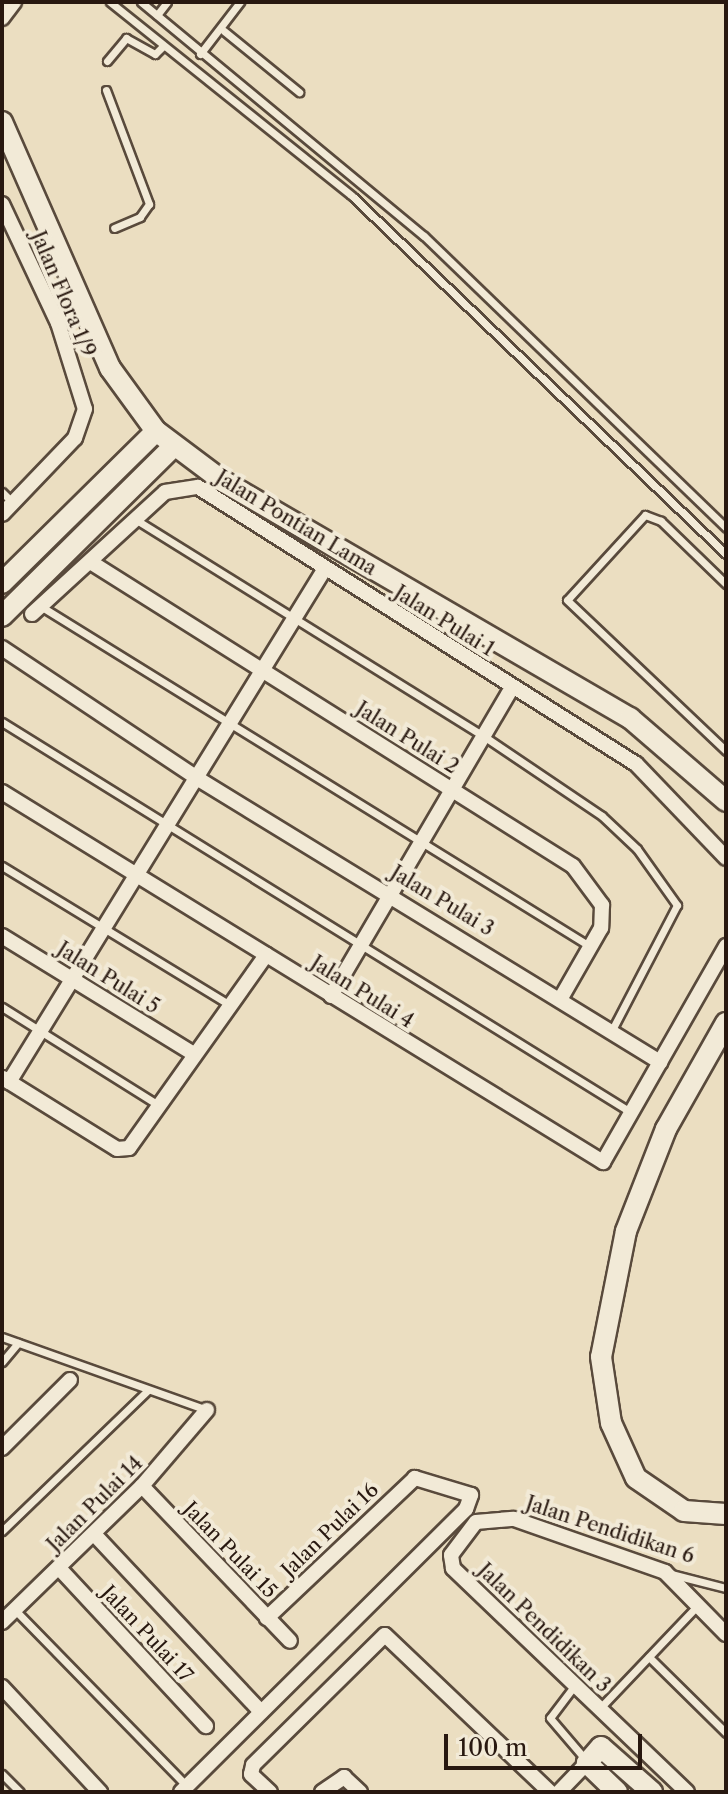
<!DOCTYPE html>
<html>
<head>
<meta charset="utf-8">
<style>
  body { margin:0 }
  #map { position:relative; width:728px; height:1794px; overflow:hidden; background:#ebdec1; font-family:"Libre Caslon Text",serif }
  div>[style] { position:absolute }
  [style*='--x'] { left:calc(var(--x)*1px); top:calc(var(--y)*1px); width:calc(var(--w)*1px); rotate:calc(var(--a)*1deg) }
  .roads { filter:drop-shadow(2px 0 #594a3c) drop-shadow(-2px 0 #594a3c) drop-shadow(0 2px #594a3c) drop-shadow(0 -2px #594a3c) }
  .lane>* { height:7px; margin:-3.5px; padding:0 3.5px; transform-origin:3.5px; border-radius:3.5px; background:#f2ead7 }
  .street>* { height:14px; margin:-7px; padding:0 7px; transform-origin:7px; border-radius:7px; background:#f2ead7 }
  .secondary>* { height:20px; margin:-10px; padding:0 10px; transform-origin:10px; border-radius:10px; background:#f2ead7 }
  span { translate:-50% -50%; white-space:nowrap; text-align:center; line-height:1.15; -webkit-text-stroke:8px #f2ead7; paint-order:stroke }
  .street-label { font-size:20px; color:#281810 }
  .frame { position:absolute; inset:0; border:4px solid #281810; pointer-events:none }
  .scale { position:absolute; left:444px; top:1734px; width:198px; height:36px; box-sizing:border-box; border:4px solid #281810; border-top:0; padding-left:10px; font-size:24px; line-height:28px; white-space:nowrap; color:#281810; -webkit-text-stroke:6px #f2ead7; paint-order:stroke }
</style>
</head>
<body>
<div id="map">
  <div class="roads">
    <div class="lane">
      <i style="--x:110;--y:2;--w:310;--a:38.7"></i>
      <i style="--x:352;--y:196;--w:518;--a:43.75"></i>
      <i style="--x:141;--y:2;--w:367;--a:39.6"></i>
      <i style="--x:424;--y:236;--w:420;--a:44"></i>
      <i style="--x:157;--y:15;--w:16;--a:-52"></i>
      <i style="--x:224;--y:31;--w:97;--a:39.1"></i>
      <i style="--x:200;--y:54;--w:66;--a:-52.4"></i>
      <i style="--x:107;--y:61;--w:30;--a:-50"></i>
      <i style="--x:126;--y:38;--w:33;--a:29"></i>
      <i style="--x:155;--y:54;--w:10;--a:-45"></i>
      <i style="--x:106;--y:90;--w:122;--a:69.3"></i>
      <i style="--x:149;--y:204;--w:16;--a:125"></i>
      <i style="--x:140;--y:217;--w:28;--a:157"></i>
      <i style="--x:2;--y:492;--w:16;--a:45"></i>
      <i style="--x:138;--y:521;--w:409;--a:31.9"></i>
      <i style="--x:485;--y:737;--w:141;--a:34"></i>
      <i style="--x:602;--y:816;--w:48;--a:43.3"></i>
      <i style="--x:637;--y:849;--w:69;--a:54.5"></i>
      <i style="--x:677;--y:905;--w:141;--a:117.5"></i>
      <i style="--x:726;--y:584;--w:91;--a:-135.9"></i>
      <i style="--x:661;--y:521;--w:17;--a:-159"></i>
      <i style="--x:645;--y:515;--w:115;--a:132.5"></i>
      <i style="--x:567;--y:600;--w:219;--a:43.5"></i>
      <i style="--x:42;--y:607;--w:646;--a:31.77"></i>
      <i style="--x:2;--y:722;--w:741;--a:31.83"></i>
      <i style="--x:2;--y:866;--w:267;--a:31.4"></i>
      <i style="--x:2;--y:1007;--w:184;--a:32.1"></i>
      <i style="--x:2;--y:1337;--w:218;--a:19.6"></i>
      <i style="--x:2;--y:1362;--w:25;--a:-50"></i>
      <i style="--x:2;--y:1531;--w:203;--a:-44"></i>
      <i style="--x:671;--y:1574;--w:57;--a:14.3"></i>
      <i style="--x:15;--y:1610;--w:246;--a:45.7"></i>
      <i style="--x:649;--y:1657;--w:108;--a:44.6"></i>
      <i style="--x:575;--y:1685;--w:41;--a:127.1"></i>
      <i style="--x:550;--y:1718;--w:54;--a:49.5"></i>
      <i style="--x:600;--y:1708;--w:142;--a:-46.4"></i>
      <i style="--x:2;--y:1774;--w:25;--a:45"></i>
    </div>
    <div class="street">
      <i style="--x:2;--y:18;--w:20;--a:-53"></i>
      <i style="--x:2;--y:204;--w:132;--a:64.8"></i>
      <i style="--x:58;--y:323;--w:90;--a:72.6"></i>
      <i style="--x:85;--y:409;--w:31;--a:109"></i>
      <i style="--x:75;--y:438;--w:105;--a:133.8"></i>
      <i style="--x:92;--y:563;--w:568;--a:32.21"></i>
      <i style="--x:573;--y:866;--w:49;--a:53.4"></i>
      <i style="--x:602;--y:905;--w:23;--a:92"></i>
      <i style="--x:601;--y:928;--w:78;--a:119.8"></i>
      <i style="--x:32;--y:614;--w:180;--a:-42.5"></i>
      <i style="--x:165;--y:492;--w:33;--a:-9"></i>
      <i style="--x:198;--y:487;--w:518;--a:32.31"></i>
      <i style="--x:636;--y:764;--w:130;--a:46.2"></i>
      <i style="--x:2;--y:648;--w:238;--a:33.7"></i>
      <i style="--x:200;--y:780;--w:540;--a:31.51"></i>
      <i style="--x:2;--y:792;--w:706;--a:31.62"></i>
      <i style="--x:603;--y:1162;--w:249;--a:-60.3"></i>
      <i style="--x:2;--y:936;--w:225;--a:31.6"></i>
      <i style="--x:331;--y:996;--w:358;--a:-59.6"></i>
      <i style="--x:3;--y:1078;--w:134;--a:31.9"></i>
      <i style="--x:117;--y:1149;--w:12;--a:-5"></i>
      <i style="--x:129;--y:1148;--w:237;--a:-54.6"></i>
      <i style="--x:9;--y:1082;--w:601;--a:-58.4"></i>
      <i style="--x:2;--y:1448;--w:96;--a:-45"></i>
      <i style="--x:142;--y:1486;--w:214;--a:46.3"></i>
      <i style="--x:94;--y:1534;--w:244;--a:46.8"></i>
      <i style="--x:59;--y:1568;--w:216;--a:47.1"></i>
      <i style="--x:2;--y:1622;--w:195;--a:-44.2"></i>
      <i style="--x:142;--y:1486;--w:100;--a:-49.5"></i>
      <i style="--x:2;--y:1687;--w:144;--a:47"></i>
      <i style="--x:181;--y:1792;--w:402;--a:-44.8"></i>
      <i style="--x:466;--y:1509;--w:15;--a:-70"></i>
      <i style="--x:471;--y:1495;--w:59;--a:-163.1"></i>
      <i style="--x:415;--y:1478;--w:204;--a:136.6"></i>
      <i style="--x:270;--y:1792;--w:26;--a:-137"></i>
      <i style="--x:251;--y:1774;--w:9;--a:-77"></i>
      <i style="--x:253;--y:1765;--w:185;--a:-44.6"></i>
      <i style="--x:385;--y:1635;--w:228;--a:43.6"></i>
      <i style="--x:322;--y:1792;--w:27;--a:-34"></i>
      <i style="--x:344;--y:1777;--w:22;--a:43"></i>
      <i style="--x:559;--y:1792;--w:40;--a:-46"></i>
      <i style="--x:687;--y:1792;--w:324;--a:-136.3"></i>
      <i style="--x:453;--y:1568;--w:13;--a:-99"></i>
      <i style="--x:451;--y:1555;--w:41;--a:-52.9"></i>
      <i style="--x:476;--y:1522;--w:38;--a:-5"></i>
      <i style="--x:514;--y:1519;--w:160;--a:19.3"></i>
      <i style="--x:665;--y:1572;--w:87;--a:45.5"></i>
    </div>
    <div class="secondary">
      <i style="--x:2;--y:122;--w:269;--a:66.3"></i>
      <i style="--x:110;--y:368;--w:78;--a:53.9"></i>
      <i style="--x:156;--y:431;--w:85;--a:36.9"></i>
      <i style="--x:224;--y:482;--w:470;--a:30.2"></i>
      <i style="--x:630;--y:718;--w:127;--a:40.8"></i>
      <i style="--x:2;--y:583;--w:216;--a:-44.6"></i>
      <i style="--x:2;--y:616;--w:242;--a:-44.7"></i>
      <i style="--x:726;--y:1023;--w:122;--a:119.5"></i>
      <i style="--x:666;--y:1129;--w:110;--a:111.4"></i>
      <i style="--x:626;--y:1231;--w:128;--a:101.2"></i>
      <i style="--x:601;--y:1357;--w:67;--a:81.4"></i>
      <i style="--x:611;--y:1423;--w:60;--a:65.6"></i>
      <i style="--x:636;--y:1478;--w:58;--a:34.5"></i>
      <i style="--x:684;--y:1511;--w:42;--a:4.1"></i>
      <i style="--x:617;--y:1792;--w:42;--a:-136"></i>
      <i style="--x:587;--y:1763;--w:21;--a:-49"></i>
      <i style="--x:601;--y:1747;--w:68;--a:41.4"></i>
    </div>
  </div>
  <div class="street-label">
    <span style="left:63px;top:294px;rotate:67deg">Jalan Flora 1/9</span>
    <span style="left:296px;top:523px;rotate:31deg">Jalan Pontian Lama</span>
    <span style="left:444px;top:621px;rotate:32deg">Jalan Pulai 1</span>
    <span style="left:407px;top:738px;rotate:32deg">Jalan Pulai 2</span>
    <span style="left:442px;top:901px;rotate:31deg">Jalan Pulai 3</span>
    <span style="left:108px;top:978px;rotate:32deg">Jalan Pulai 5</span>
    <span style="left:362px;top:992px;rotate:32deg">Jalan Pulai 4</span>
    <span style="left:95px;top:1504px;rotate:-45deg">Jalan Pulai 14</span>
    <span style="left:330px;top:1530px;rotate:-44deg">Jalan Pulai 16</span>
    <span style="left:610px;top:1530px;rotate:18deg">Jalan Pendidikan 6</span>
    <span style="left:230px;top:1550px;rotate:46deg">Jalan Pulai 15</span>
    <span style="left:544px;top:1628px;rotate:44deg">Jalan Pendidikan 3</span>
    <span style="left:147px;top:1634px;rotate:47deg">Jalan Pulai 17</span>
  </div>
  <div class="frame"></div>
  <div class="scale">100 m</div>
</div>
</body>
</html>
